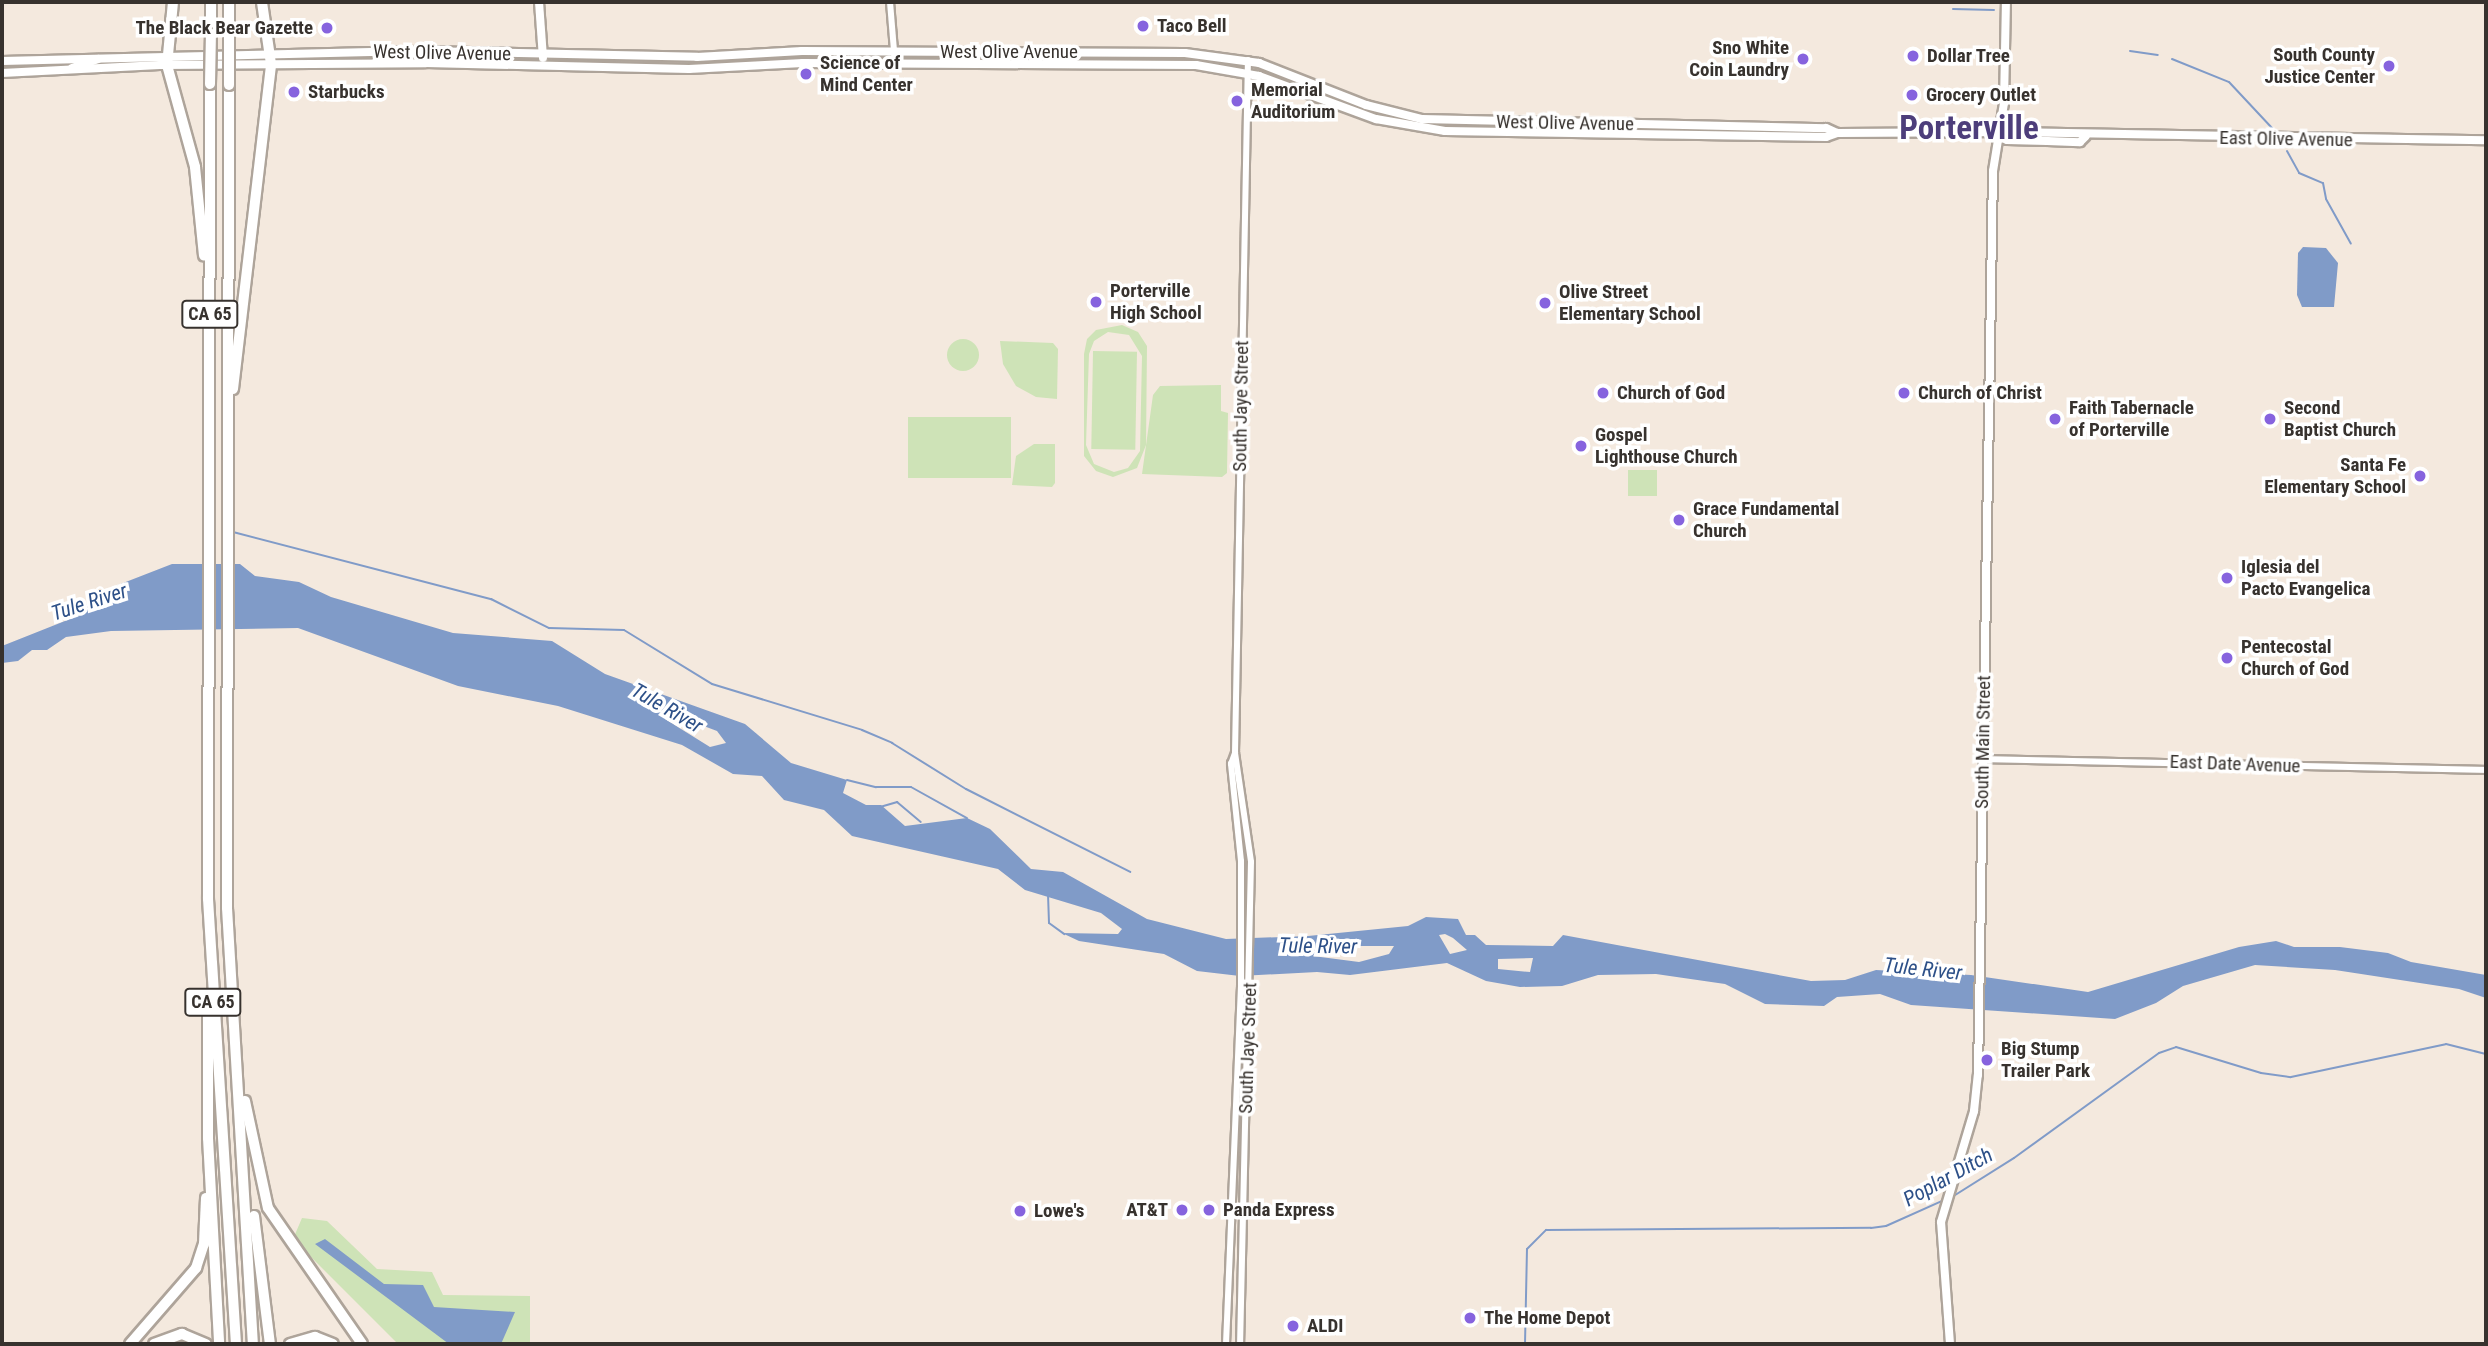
<!DOCTYPE html>
<html>
<head>
<meta charset="utf-8">
<style>
  body { margin:0 }
  #map { position:relative; width:2488px; height:1346px; overflow:hidden; background:#f4e9de; font-family:"Roboto Condensed",sans-serif }
  div>[style] { position:absolute }
  [style*='--x'] { left:calc(var(--x)*1px); top:calc(var(--y)*1px); width:calc(var(--w)*1px); rotate:calc(var(--a)*1deg) }
  .green>* { inset:0; background:#cee3b7; transform-origin:0 0 }
  .round { border-radius:50% }
  .water>* { inset:0; background:#809bc8 }
  .stream>* { height:2px; margin:-1px; padding:0 1px; transform-origin:1px; border-radius:1px; background:#809bc8 }
  .roads { filter:drop-shadow(2px 0 #aea49a) drop-shadow(-2px 0 #aea49a) drop-shadow(0 2px #aea49a) drop-shadow(0 -2px #aea49a) }
  .minor>* { height:6px; margin:-3px; padding:0 3px; transform-origin:3px; border-radius:3px; background:#fff }
  .major>* { height:8px; margin:-4px; padding:0 4px; transform-origin:4px; border-radius:4px; background:#fff }
  .highway>* { height:10px; margin:-5px; padding:0 5px; transform-origin:5px; border-radius:5px; background:#fff }
  .bridges { filter:drop-shadow(2px 0 #aea49a) drop-shadow(-2px 0 #aea49a) drop-shadow(0 2px #aea49a) drop-shadow(0 -2px #aea49a) }
  .highway-bridge>* { height:10px; margin:-5px; padding:0 5px; transform-origin:5px; border-radius:5px; background:#fff }
  .dots>* { width:19px; height:19px; translate:-50% -50%; box-sizing:border-box; border:4px solid #fff; border-radius:50% }
  span { translate:-50% -50%; white-space:nowrap; text-align:center; line-height:1.15; -webkit-text-stroke:7px #fff; paint-order:stroke }
  .shield-label span { padding:2px 5px; background:#fff; border:2px solid; border-radius:5px; -webkit-text-stroke-width:0 }
  .shield-label { font-size:18px; color:#37322e; font-weight:700 }
  .poi-label { font-size:19px; color:#37322e; font-weight:700 }
  .left { translate:0 -50%; text-align:left }
  .right { translate:-100% -50%; text-align:right }
  .street-label { font-size:19px; color:#37322e }
  .water-label { font-size:21px; color:#2d5088; font-style:italic }
  .town-label { font-size:33px; color:#4d3e7b; font-weight:700 }
  .frame { position:absolute; inset:0; border:4px solid #37322e; pointer-events:none }
</style>
</head>
<body>
<div id="map">
  <div class="green">
    <i style="clip-path:polygon(evenodd,1122px 325px,1138px 332px,1147px 346px,1146px 445px,1137px 468px,1113px 477px,1096px 471px,1084px 456px,1084px 354px,1087px 339px,1096px 330px,1122px 325px,1108px 332px,1129px 335px,1142px 356px,1140px 451px,1128px 468px,1114px 472px,1094px 464px,1086px 445px,1089px 354px,1094px 341px,1108px 332px)"></i>
    <i class="round" style="left:947px;top:339px;width:32px;height:32px"></i>
    <i style="clip-path:polygon(1000px 341px,1053px 343px,1058px 349px,1057px 399px,1036px 397px,1016px 386px,1003px 364px)"></i>
    <i style="left:1093px;top:351px;width:44px;height:98px;rotate:1deg"></i>
    <i style="clip-path:polygon(1221px 385px,1221px 411px,1228px 413px,1227px 473px,1222px 477px,1142px 474px,1153px 395px,1160px 386px)"></i>
    <i style="left:908px;top:417px;width:103px;height:61px"></i>
    <i style="clip-path:polygon(1034px 444px,1055px 444px,1055px 483px,1052px 487px,1012px 485px,1016px 456px)"></i>
    <i style="left:1628px;top:470px;width:29px;height:26px"></i>
    <i style="clip-path:polygon(302px 1218px,327px 1221px,377px 1269px,432px 1272px,443px 1295px,530px 1296px,530px 1344px,398px 1344px,293px 1239px)"></i>
  </div>
  <div class="water">
    <i style="clip-path:polygon(2303px 247px,2326px 248px,2338px 263px,2334px 307px,2302px 307px,2297px 295px,2298px 253px)"></i>
    <i style="clip-path:polygon(evenodd,172px 564px,240px 564px,255px 576px,299px 582px,331px 597px,453px 633px,552px 641px,605px 674px,745px 724px,791px 763px,847px 780px,843px 793px,866px 805px,881px 805px,905px 826px,967px 818px,990px 829px,1031px 869px,1063px 872px,1147px 919px,1226px 939px,1308px 936px,1408px 926px,1426px 917px,1458px 919px,1466px 935px,1475px 935px,1486px 945px,1553px 946px,1563px 935px,1811px 981px,1845px 980px,1876px 970px,1971px 975px,2088px 992px,2239px 947px,2276px 941px,2294px 947px,2340px 947px,2388px 953px,2411px 962px,2486px 975px,2486px 998px,2459px 989px,2335px 970px,2255px 965px,2183px 986px,2156px 1003px,2115px 1019px,1911px 1005px,1880px 994px,1837px 997px,1824px 1006px,1765px 1004px,1725px 984px,1656px 974px,1598px 975px,1562px 986px,1520px 987px,1486px 981px,1447px 963px,1350px 975px,1317px 972px,1240px 976px,1197px 971px,1164px 954px,1079px 941px,1062px 933px,1118px 934px,1122px 929px,1101px 913px,1025px 890px,998px 869px,852px 836px,824px 810px,784px 800px,762px 776px,733px 774px,682px 745px,558px 706px,458px 686px,298px 628px,111px 631px,66px 637px,47px 650px,32px 650px,18px 661px,2px 663px,2px 646px,70px 619px,100px 592px,172px 564px,680px 717px,717px 731px,726px 743px,710px 747px,665px 719px,680px 717px,172px 564px,1445px 934px,1453px 938px,1467px 950px,1450px 954px,1439px 935px,1445px 934px,172px 564px,1342px 944px,1351px 946px,1394px 946px,1389px 954px,1359px 962px,1313px 956px,1324px 947px,1342px 944px,172px 564px,1533px 958px,1530px 972px,1498px 969px,1498px 959px,1533px 958px)"></i>
    <i style="clip-path:polygon(325px 1239px,384px 1284px,423px 1285px,434px 1307px,515px 1312px,501px 1344px,449px 1344px,315px 1244px)"></i>
  </div>
  <div class="stream">
    <i style="--x:1953;--y:9;--w:41;--a:1.4"></i>
    <i style="--x:2130;--y:51;--w:28;--a:8"></i>
    <i style="--x:2172;--y:59;--w:61;--a:22"></i>
    <i style="--x:2229;--y:82;--w:64;--a:46.9"></i>
    <i style="--x:2287;--y:151;--w:25;--a:61"></i>
    <i style="--x:2299;--y:173;--w:26;--a:23"></i>
    <i style="--x:2323;--y:183;--w:16;--a:79"></i>
    <i style="--x:2326;--y:199;--w:51;--a:60.9"></i>
    <i style="--x:233;--y:532;--w:267;--a:14.6"></i>
    <i style="--x:491;--y:599;--w:65;--a:26.6"></i>
    <i style="--x:549;--y:628;--w:75;--a:1.5"></i>
    <i style="--x:624;--y:630;--w:103;--a:31.5"></i>
    <i style="--x:712;--y:684;--w:157;--a:17"></i>
    <i style="--x:862;--y:730;--w:33;--a:23"></i>
    <i style="--x:892;--y:743;--w:87;--a:31.9"></i>
    <i style="--x:966;--y:789;--w:184;--a:26.8"></i>
    <i style="--x:847;--y:780;--w:30;--a:14"></i>
    <i style="--x:876;--y:787;--w:35;--a:0"></i>
    <i style="--x:911;--y:787;--w:64;--a:29"></i>
    <i style="--x:880;--y:807;--w:18;--a:-16"></i>
    <i style="--x:897;--y:802;--w:31;--a:40"></i>
    <i style="--x:1048;--y:894;--w:29;--a:88"></i>
    <i style="--x:1049;--y:923;--w:19;--a:36"></i>
    <i style="--x:1952;--y:1197;--w:73;--a:-32.2"></i>
    <i style="--x:2014;--y:1158;--w:179;--a:-35.9"></i>
    <i style="--x:2159;--y:1053;--w:18;--a:-19"></i>
    <i style="--x:2176;--y:1047;--w:89;--a:17"></i>
    <i style="--x:2261;--y:1073;--w:30;--a:8"></i>
    <i style="--x:2291;--y:1077;--w:158;--a:-12"></i>
    <i style="--x:2446;--y:1044;--w:41;--a:14"></i>
    <i style="--x:1525;--y:1344;--w:95;--a:-88.8"></i>
    <i style="--x:1527;--y:1249;--w:27;--a:-45"></i>
    <i style="--x:1546;--y:1230;--w:325;--a:-0.4"></i>
    <i style="--x:1871;--y:1228;--w:15;--a:-8"></i>
    <i style="--x:1886;--y:1226;--w:64;--a:-24.1"></i>
  </div>
  <div class="roads">
    <div class="minor">
      <i style="--x:890;--y:2;--w:61;--a:85.3"></i>
      <i style="--x:1235;--y:753;--w:110;--a:81.6"></i>
      <i style="--x:1251;--y:862;--w:482;--a:91.3"></i>
      <i style="--x:1983;--y:759;--w:503;--a:1.25"></i>
      <i style="--x:1226;--y:1344;--w:360;--a:-87.6"></i>
      <i style="--x:1241;--y:984;--w:123;--a:-90"></i>
      <i style="--x:1241;--y:861;--w:98;--a:-95.9"></i>
      <i style="--x:1231;--y:764;--w:12;--a:-70"></i>
      <i style="--x:1235;--y:753;--w:693;--a:-88.93"></i>
    </div>
    <div class="major">
      <i style="--x:539;--y:2;--w:56;--a:85.9"></i>
      <i style="--x:2;--y:61;--w:420;--a:-1.4"></i>
      <i style="--x:422;--y:51;--w:275;--a:1.2"></i>
      <i style="--x:697;--y:57;--w:105;--a:-3.3"></i>
      <i style="--x:802;--y:51;--w:383;--a:0.3"></i>
      <i style="--x:1185;--y:53;--w:75;--a:7.7"></i>
      <i style="--x:1259;--y:63;--w:115;--a:21.4"></i>
      <i style="--x:1366;--y:105;--w:58;--a:14"></i>
      <i style="--x:1422;--y:119;--w:404;--a:1.3"></i>
      <i style="--x:1826;--y:128;--w:12;--a:24"></i>
      <i style="--x:72;--y:68;--w:28;--a:-19"></i>
      <i style="--x:2;--y:73;--w:158;--a:-2.9"></i>
      <i style="--x:160;--y:65;--w:266;--a:-0.4"></i>
      <i style="--x:426;--y:63;--w:263;--a:1.3"></i>
      <i style="--x:689;--y:69;--w:114;--a:-3"></i>
      <i style="--x:803;--y:63;--w:393;--a:0.3"></i>
      <i style="--x:1196;--y:65;--w:64;--a:9.9"></i>
      <i style="--x:1259;--y:76;--w:125;--a:20.2"></i>
      <i style="--x:1376;--y:119;--w:70;--a:9.9"></i>
      <i style="--x:1445;--y:131;--w:381;--a:0.9"></i>
      <i style="--x:1826;--y:137;--w:12;--a:-20"></i>
      <i style="--x:1837;--y:133;--w:173;--a:-0.3"></i>
      <i style="--x:2010;--y:132;--w:476;--a:1"></i>
      <i style="--x:1998;--y:135;--w:10;--a:29"></i>
      <i style="--x:2007;--y:140;--w:40;--a:1.4"></i>
      <i style="--x:2047;--y:141;--w:33;--a:2"></i>
      <i style="--x:2080;--y:142;--w:8;--a:-45"></i>
      <i style="--x:1950;--y:1344;--w:122;--a:-94.2"></i>
      <i style="--x:1941;--y:1222;--w:116;--a:-73.4"></i>
      <i style="--x:1974;--y:1111;--w:36;--a:-84"></i>
      <i style="--x:1978;--y:1075;--w:904;--a:-89.05"></i>
      <i style="--x:1993;--y:171;--w:69;--a:-80.8"></i>
      <i style="--x:2004;--y:103;--w:101;--a:-88.9"></i>
    </div>
    <div class="highway">
      <i style="--x:173;--y:2;--w:63;--a:95.4"></i>
      <i style="--x:167;--y:65;--w:106;--a:74.6"></i>
      <i style="--x:195;--y:167;--w:89;--a:84.2"></i>
      <i style="--x:229;--y:33;--w:31;--a:-90"></i>
      <i style="--x:211;--y:34;--w:32;--a:-90"></i>
      <i style="--x:210;--y:84;--w:815;--a:90.14"></i>
      <i style="--x:208;--y:899;--w:446;--a:86.4"></i>
      <i style="--x:229;--y:85;--w:823;--a:90.14"></i>
      <i style="--x:227;--y:908;--w:437;--a:86.6"></i>
      <i style="--x:233;--y:389;--w:327;--a:-83.3"></i>
      <i style="--x:271;--y:64;--w:63;--a:-98.3"></i>
      <i style="--x:208;--y:1013;--w:125;--a:90"></i>
      <i style="--x:208;--y:1138;--w:206;--a:86.9"></i>
      <i style="--x:245;--y:1101;--w:109;--a:77.9"></i>
      <i style="--x:268;--y:1208;--w:165;--a:55.3"></i>
      <i style="--x:254;--y:1216;--w:129;--a:82.9"></i>
      <i style="--x:130;--y:1344;--w:101;--a:-49"></i>
      <i style="--x:196;--y:1268;--w:25;--a:-72"></i>
      <i style="--x:204;--y:1244;--w:46;--a:-87.5"></i>
      <i style="--x:154;--y:1344;--w:30;--a:-20"></i>
      <i style="--x:182;--y:1334;--w:26;--a:23"></i>
      <i style="--x:290;--y:1344;--w:26;--a:-16"></i>
      <i style="--x:315;--y:1337;--w:19;--a:21"></i>
    </div>
  </div>
  <div class="bridges">
    <div class="highway-bridge">
      <i style="--x:210;--y:84;--w:50;--a:-88.9"></i>
      <i style="--x:229;--y:85;--w:52;--a:-90"></i>
    </div>
  </div>
  <div class="dots">
    <i style="left:1143px;top:26px;background:#8663de"></i>
    <i style="left:327px;top:28px;background:#8663de"></i>
    <i style="left:1913px;top:56px;background:#8663de"></i>
    <i style="left:1803px;top:59px;background:#8663de"></i>
    <i style="left:2389px;top:66px;background:#8663de"></i>
    <i style="left:806px;top:74px;background:#8663de"></i>
    <i style="left:294px;top:92px;background:#8663de"></i>
    <i style="left:1912px;top:95px;background:#8663de"></i>
    <i style="left:1237px;top:101px;background:#8663de"></i>
    <i style="left:1096px;top:302px;background:#8663de"></i>
    <i style="left:1545px;top:303px;background:#8663de"></i>
    <i style="left:1603px;top:393px;background:#8663de"></i>
    <i style="left:1904px;top:393px;background:#8663de"></i>
    <i style="left:2055px;top:419px;background:#8663de"></i>
    <i style="left:2270px;top:419px;background:#8663de"></i>
    <i style="left:1581px;top:446px;background:#8663de"></i>
    <i style="left:2420px;top:476px;background:#8663de"></i>
    <i style="left:1679px;top:520px;background:#8663de"></i>
    <i style="left:2227px;top:578px;background:#8663de"></i>
    <i style="left:2227px;top:658px;background:#8663de"></i>
    <i style="left:1987px;top:1060px;background:#8663de"></i>
    <i style="left:1182px;top:1210px;background:#8663de"></i>
    <i style="left:1209px;top:1210px;background:#8663de"></i>
    <i style="left:1020px;top:1211px;background:#8663de"></i>
    <i style="left:1470px;top:1318px;background:#8663de"></i>
    <i style="left:1293px;top:1326px;background:#8663de"></i>
  </div>
  <div class="shield-label">
    <span style="left:210px;top:314px">CA 65</span>
    <span style="left:213px;top:1002px">CA 65</span>
  </div>
  <div class="poi-label">
    <span class="left" style="left:1157px;top:26px">Taco Bell</span>
    <span class="right" style="left:313px;top:28px">The Black Bear Gazette</span>
    <span class="right" style="left:1789px;top:59px">Sno White<br>Coin Laundry</span>
    <span class="right" style="left:2375px;top:66px">South County<br>Justice Center</span>
    <span class="left" style="left:1927px;top:56px">Dollar Tree</span>
    <span class="left" style="left:820px;top:74px">Science of<br>Mind Center</span>
    <span class="left" style="left:1251px;top:101px">Memorial<br>Auditorium</span>
    <span class="left" style="left:308px;top:92px">Starbucks</span>
    <span class="left" style="left:1926px;top:95px">Grocery Outlet</span>
    <span class="left" style="left:1110px;top:302px">Porterville<br>High School</span>
    <span class="left" style="left:1559px;top:303px">Olive Street<br>Elementary School</span>
    <span class="left" style="left:1617px;top:393px">Church of God</span>
    <span class="left" style="left:1918px;top:393px">Church of Christ</span>
    <span class="left" style="left:2069px;top:419px">Faith Tabernacle<br>of Porterville</span>
    <span class="left" style="left:2284px;top:419px">Second<br>Baptist Church</span>
    <span class="left" style="left:1595px;top:446px">Gospel<br>Lighthouse Church</span>
    <span class="right" style="left:2406px;top:476px">Santa Fe<br>Elementary School</span>
    <span class="left" style="left:1693px;top:520px">Grace Fundamental<br>Church</span>
    <span class="left" style="left:2241px;top:578px">Iglesia del<br>Pacto Evangelica</span>
    <span class="left" style="left:2241px;top:658px">Pentecostal<br>Church of God</span>
    <span class="left" style="left:2001px;top:1060px">Big Stump<br>Trailer Park</span>
    <span class="right" style="left:1168px;top:1210px">AT&amp;T</span>
    <span class="left" style="left:1223px;top:1210px">Panda Express</span>
    <span class="left" style="left:1034px;top:1211px">Lowe's</span>
    <span class="left" style="left:1484px;top:1318px">The Home Depot</span>
    <span class="left" style="left:1307px;top:1326px">ALDI</span>
  </div>
  <div class="street-label">
    <span style="left:1009px;top:52px">West Olive Avenue</span>
    <span style="left:442px;top:53px;rotate:1deg">West Olive Avenue</span>
    <span style="left:1565px;top:123px;rotate:1deg">West Olive Avenue</span>
    <span style="left:2286px;top:139px;rotate:1deg">East Olive Avenue</span>
    <span style="left:1241px;top:406px;rotate:-89deg">South Jaye Street</span>
    <span style="left:1983px;top:742px;rotate:-89deg">South Main Street</span>
    <span style="left:2235px;top:764px;rotate:2deg">East Date Avenue</span>
    <span style="left:1248px;top:1048px;rotate:-88deg">South Jaye Street</span>
  </div>
  <div class="water-label">
    <span style="left:89px;top:602px;rotate:-18deg">Tule River</span>
    <span style="left:667px;top:708px;rotate:30deg">Tule River</span>
    <span style="left:1318px;top:946px;rotate:1deg">Tule River</span>
    <span style="left:1923px;top:969px;rotate:6deg">Tule River</span>
    <span style="left:1948px;top:1177px;rotate:-29deg">Poplar Ditch</span>
  </div>
  <div class="town-label">
    <span style="left:1969px;top:128px">Porterville</span>
  </div>
  <div class="frame"></div>
</div>
</body>
</html>
